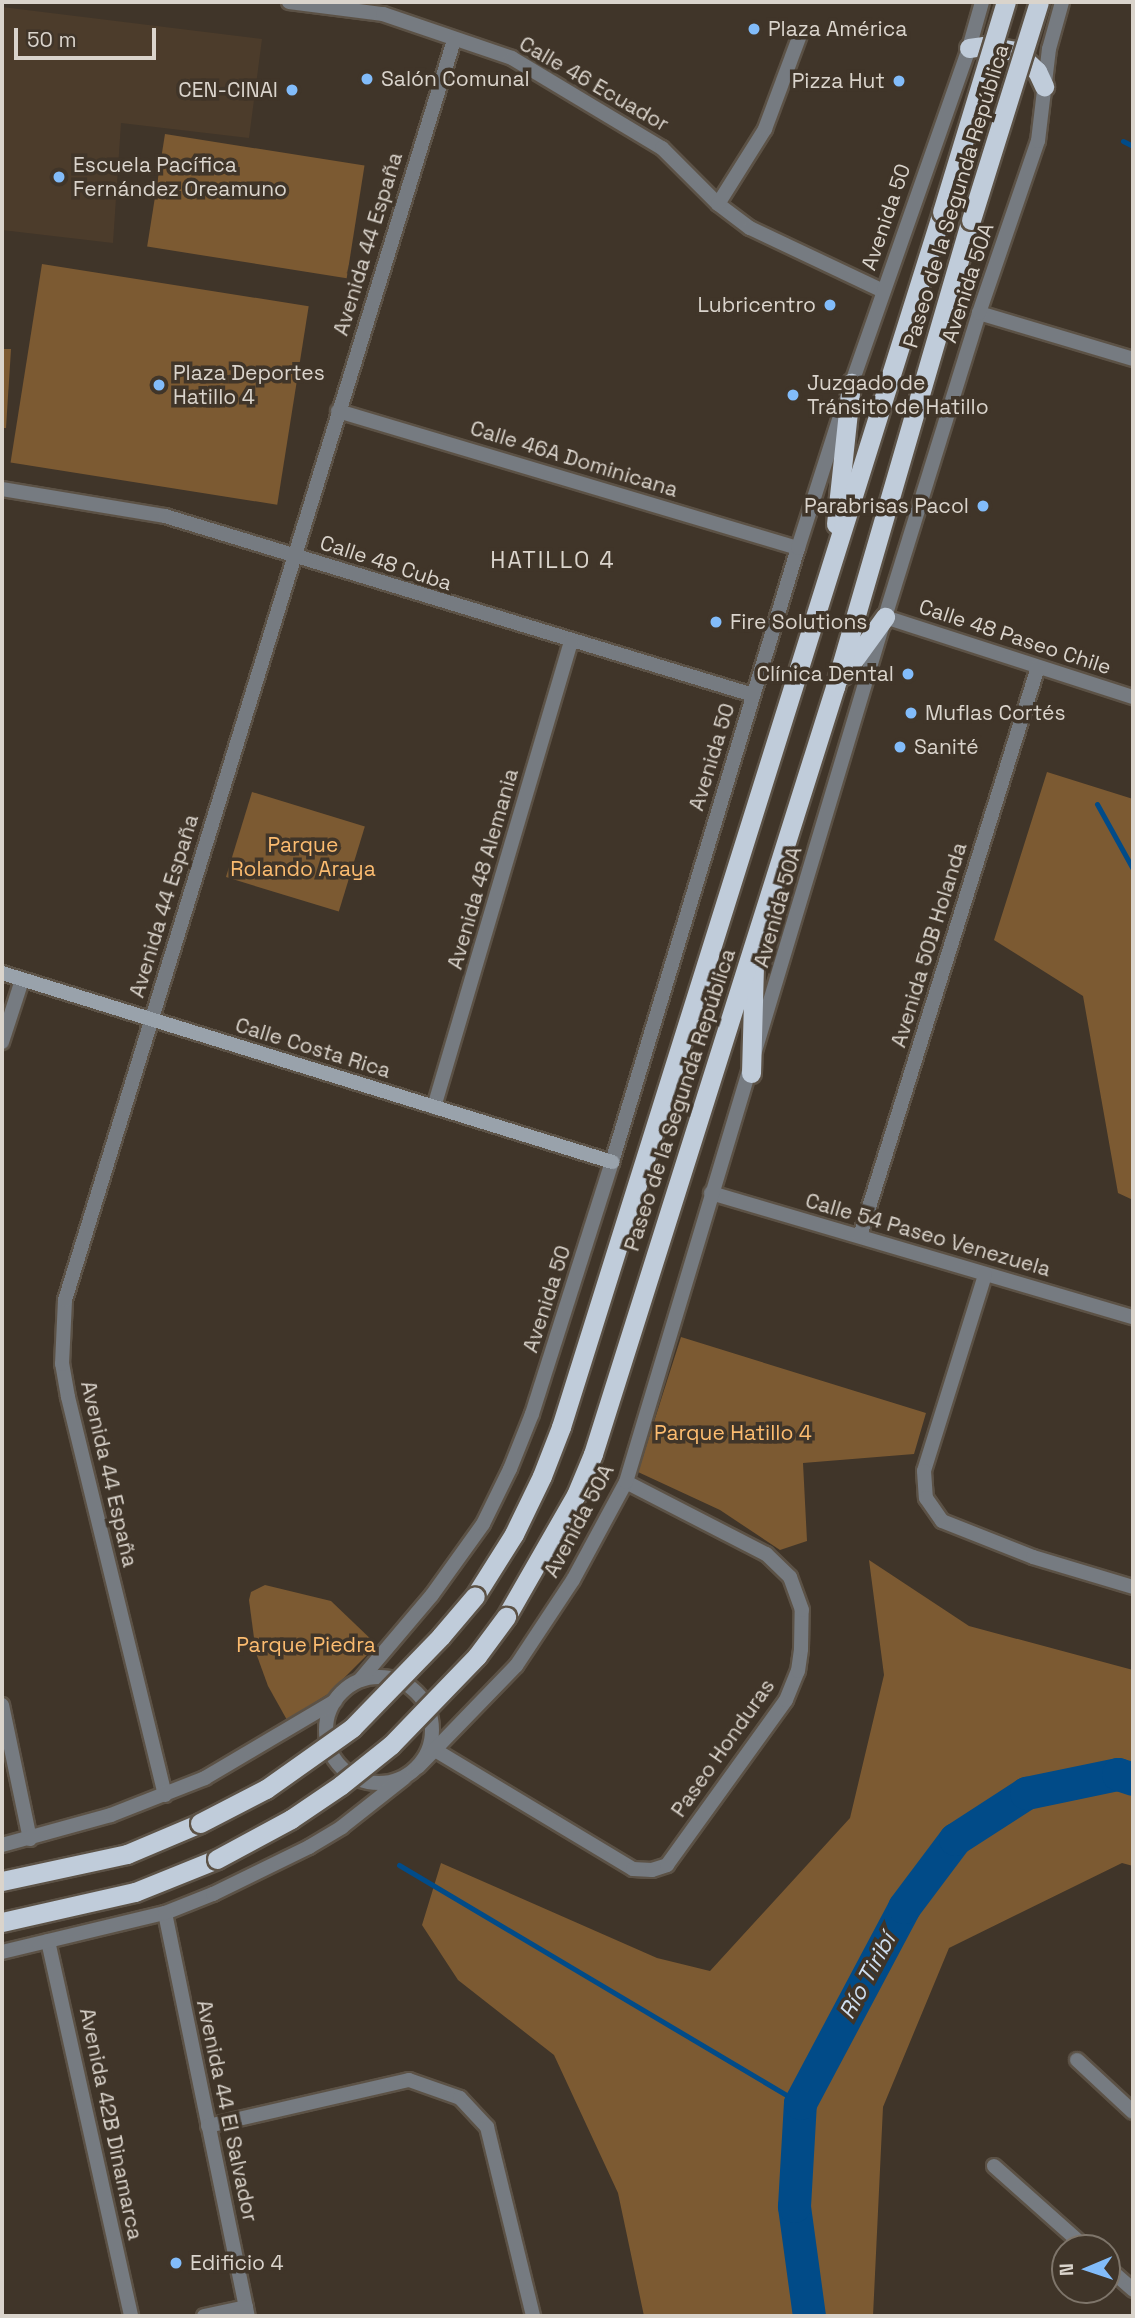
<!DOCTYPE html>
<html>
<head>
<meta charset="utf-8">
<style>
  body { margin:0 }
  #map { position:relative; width:1135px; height:2318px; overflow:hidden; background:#403529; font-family:"Space Grotesk",sans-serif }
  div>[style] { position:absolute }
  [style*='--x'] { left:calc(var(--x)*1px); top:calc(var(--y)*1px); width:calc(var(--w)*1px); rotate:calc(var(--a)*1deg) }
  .built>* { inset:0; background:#4c3c2b }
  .green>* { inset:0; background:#7c5a32; transform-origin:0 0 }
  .stream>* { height:5px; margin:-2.5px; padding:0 2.5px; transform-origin:2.5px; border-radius:2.5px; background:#014b88 }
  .river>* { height:33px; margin:-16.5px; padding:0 16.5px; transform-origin:16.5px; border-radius:16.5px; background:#014b88 }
  .roads { filter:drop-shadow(2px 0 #5c5246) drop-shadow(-2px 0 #5c5246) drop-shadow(0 2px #5c5246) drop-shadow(0 -2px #5c5246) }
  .minor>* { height:14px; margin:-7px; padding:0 7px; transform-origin:7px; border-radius:7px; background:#767b81 }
  .minor>.ring { margin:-7px; padding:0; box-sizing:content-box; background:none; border:14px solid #767b81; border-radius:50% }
  .secondary>* { height:14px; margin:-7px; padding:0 7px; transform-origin:7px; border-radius:7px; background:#99a2ab }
  .trunk>* { height:19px; margin:-9.5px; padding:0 9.5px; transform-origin:9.5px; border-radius:9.5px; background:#c0ccda }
  .bridges { filter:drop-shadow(2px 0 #5c5246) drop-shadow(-2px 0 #5c5246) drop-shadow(0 2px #5c5246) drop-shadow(0 -2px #5c5246) }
  .trunk-bridge>* { height:19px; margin:-9.5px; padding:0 9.5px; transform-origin:9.5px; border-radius:9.5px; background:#c0ccda }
  .dots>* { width:19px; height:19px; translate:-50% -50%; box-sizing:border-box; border:4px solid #403529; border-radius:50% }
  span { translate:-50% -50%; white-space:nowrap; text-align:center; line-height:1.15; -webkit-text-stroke:7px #403529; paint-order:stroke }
  .poi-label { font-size:21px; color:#dad4cc }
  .left { translate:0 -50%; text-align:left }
  .right { translate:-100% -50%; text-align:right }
  .street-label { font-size:21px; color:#dad4cc }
  .park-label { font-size:21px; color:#fcbc70 }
  .neighbourhood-label { font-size:23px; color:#dad4cc; letter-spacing:2px }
  .water-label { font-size:23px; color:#cfdff1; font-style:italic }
  .frame { position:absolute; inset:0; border:4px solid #dad4cc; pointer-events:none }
  .north { position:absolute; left:1051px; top:2234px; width:70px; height:70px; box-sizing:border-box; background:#403529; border:2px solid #7e756a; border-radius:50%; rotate:268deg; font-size:19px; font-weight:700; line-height:28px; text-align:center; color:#dad4cc }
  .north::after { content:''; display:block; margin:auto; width:24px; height:32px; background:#82bcfa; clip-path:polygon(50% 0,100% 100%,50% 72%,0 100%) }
  .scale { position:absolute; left:14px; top:28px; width:142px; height:32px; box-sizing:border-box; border:4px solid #dad4cc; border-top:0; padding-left:9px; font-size:21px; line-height:24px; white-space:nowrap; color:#dad4cc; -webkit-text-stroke:5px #403529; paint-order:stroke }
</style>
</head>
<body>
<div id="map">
  <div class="built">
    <i style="clip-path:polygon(2px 7px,262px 39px,249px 138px,121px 123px,113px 243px,2px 230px)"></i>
  </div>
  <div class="green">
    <i style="left:165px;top:134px;width:202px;height:114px;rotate:9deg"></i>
    <i style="left:42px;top:264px;width:270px;height:201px;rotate:9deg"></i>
    <i style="clip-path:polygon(2px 349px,11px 349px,6px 428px,2px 428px)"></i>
    <i style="clip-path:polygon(1047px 772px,1133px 799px,1133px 1200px,1118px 1193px,1083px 996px,994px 940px)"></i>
    <i style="left:252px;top:792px;width:118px;height:89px;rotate:17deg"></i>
    <i style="clip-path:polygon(681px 1337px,926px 1413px,914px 1454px,803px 1463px,807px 1541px,780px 1550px,720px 1510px,638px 1472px)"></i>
    <i style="clip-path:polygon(869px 1560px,969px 1626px,1133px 1670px,1133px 1866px,1122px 1863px,949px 1948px,883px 2107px,873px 2316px,644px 2316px,618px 2193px,554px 2055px,458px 1980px,422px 1925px,441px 1863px,657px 1958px,710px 1971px,850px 1818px,884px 1675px)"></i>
    <i style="clip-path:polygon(265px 1585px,331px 1601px,377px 1645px,328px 1694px,287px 1720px,268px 1686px,256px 1653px,249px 1600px,251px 1592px)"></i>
  </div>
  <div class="stream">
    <i style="--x:1123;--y:141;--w:11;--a:27"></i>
    <i style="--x:1097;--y:804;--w:74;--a:61"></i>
    <i style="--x:399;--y:1865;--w:466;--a:30.7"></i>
  </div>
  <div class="river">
    <i style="--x:809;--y:2316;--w:111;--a:-97.8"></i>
    <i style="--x:794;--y:2206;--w:103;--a:-86.7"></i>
    <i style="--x:800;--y:2103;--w:222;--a:-62"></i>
    <i style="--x:904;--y:1907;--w:85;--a:-53.1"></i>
    <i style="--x:955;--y:1839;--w:85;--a:-32.9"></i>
    <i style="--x:1026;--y:1793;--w:94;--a:-11.7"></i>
    <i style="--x:1118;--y:1774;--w:16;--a:18"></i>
  </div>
  <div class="roads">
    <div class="minor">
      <i style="--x:289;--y:2;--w:95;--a:7.3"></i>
      <i style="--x:383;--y:14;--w:136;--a:18.8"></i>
      <i style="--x:512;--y:58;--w:175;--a:31"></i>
      <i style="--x:662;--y:148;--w:79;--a:45"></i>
      <i style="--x:718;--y:204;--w:40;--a:37"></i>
      <i style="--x:750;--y:228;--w:147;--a:25.3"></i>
      <i style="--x:718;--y:204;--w:89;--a:-57.9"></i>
      <i style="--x:765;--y:129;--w:100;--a:-69.6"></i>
      <i style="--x:979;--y:313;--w:161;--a:16.6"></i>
      <i style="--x:849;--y:391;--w:363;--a:-70.7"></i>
      <i style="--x:969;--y:48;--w:48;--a:-74.2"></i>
      <i style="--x:338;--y:411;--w:480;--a:16.6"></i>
      <i style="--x:2;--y:489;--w:165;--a:9.4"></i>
      <i style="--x:165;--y:516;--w:615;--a:16.93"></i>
      <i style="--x:885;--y:617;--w:261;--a:17.9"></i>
      <i style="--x:2;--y:1042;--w:65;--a:-72.1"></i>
      <i style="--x:434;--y:1107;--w:485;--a:-73.6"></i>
      <i style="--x:711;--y:1193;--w:440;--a:16.4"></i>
      <i style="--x:860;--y:1236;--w:596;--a:-72.63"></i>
      <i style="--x:985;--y:1275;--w:205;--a:107.3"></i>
      <i style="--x:924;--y:1471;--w:27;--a:86"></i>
      <i style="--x:926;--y:1498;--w:28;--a:55"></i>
      <i style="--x:942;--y:1521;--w:98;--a:21.6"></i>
      <i style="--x:1033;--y:1557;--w:104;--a:16.7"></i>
      <i class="ring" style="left:326px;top:1677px;width:92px;height:92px"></i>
      <i style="--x:360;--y:1680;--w:111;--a:-49.7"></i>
      <i style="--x:432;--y:1595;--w:87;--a:-54.3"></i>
      <i style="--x:483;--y:1524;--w:61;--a:-63.9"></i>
      <i style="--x:510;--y:1469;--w:59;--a:-68.2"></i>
      <i style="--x:532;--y:1414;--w:264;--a:-72.4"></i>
      <i style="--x:612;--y:1162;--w:642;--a:-73.15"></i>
      <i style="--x:798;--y:548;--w:145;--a:-72.3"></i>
      <i style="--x:2;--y:1705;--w:137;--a:78.2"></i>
      <i style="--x:435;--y:1750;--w:231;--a:31"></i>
      <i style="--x:633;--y:1869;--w:19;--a:3"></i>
      <i style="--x:652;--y:1870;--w:16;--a:-18"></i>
      <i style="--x:667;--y:1865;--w:203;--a:-54.2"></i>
      <i style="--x:786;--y:1700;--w:31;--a:-68"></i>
      <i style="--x:798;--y:1671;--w:22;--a:-82"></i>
      <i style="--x:801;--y:1649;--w:39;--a:-89"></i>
      <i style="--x:802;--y:1610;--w:35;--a:-110"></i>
      <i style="--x:790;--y:1577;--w:33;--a:-136"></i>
      <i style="--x:766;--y:1554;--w:157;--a:-152.8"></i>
      <i style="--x:418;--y:1767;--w:141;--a:-45.9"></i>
      <i style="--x:516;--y:1666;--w:103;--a:-56.5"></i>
      <i style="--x:573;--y:1580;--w:111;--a:-61.6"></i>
      <i style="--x:626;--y:1482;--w:903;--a:-73.33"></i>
      <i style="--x:885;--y:617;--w:318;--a:-72.8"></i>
      <i style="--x:979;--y:313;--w:182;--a:-71.1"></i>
      <i style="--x:1038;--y:141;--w:93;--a:-83.2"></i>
      <i style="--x:1049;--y:49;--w:49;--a:-74.5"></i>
      <i style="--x:165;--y:1795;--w:410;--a:-103.7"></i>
      <i style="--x:68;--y:1397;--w:34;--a:-100"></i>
      <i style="--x:62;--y:1364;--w:64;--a:-87.3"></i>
      <i style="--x:65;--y:1300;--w:1319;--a:-72.84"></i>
      <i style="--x:2;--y:1845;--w:113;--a:-15.4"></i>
      <i style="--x:111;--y:1815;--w:101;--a:-21.5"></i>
      <i style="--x:205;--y:1778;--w:151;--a:-30.6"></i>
      <i style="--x:165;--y:1913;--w:411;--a:78.4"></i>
      <i style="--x:48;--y:1941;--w:384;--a:77.5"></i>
      <i style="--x:2;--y:1952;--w:168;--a:-13.5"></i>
      <i style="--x:165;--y:1913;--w:52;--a:-21.6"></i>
      <i style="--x:213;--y:1894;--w:107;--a:-26.1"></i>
      <i style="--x:309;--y:1847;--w:39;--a:-31"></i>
      <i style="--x:342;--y:1827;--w:79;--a:-38.3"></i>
      <i style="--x:1077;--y:2060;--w:76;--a:42.9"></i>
      <i style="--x:208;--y:2126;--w:206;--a:-12.9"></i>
      <i style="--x:409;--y:2080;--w:54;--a:19.4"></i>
      <i style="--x:460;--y:2098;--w:40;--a:47"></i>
      <i style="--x:487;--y:2127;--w:195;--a:76.3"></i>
      <i style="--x:994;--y:2166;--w:123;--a:41.7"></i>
      <i style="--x:1107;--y:2267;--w:35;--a:41"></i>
      <i style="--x:204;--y:2316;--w:43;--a:-12.1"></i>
    </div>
    <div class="secondary">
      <i style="--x:2;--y:973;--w:639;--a:17.21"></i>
    </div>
    <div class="trunk">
      <i style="--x:969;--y:48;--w:15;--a:-8"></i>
      <i style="--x:984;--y:46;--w:32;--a:9"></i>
      <i style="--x:1016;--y:51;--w:29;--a:44"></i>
      <i style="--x:1037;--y:71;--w:17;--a:65"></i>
      <i style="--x:836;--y:524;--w:142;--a:-83.9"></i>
      <i style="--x:843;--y:675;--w:72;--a:-54.1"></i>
      <i style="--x:751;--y:1073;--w:108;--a:-88.4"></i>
      <i style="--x:475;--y:1596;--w:73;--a:-57.8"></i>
      <i style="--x:514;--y:1534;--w:64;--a:-64.2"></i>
      <i style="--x:542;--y:1476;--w:53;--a:-68.8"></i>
      <i style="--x:561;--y:1427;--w:1273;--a:-72.59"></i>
      <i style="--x:506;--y:1617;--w:141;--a:-60.2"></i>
      <i style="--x:576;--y:1495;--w:44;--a:-67.5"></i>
      <i style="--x:593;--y:1454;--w:804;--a:-72.49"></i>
      <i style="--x:835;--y:687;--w:486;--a:-73.8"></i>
      <i style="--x:2;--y:1881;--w:128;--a:-12.2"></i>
      <i style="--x:127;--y:1854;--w:79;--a:-23"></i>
      <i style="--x:2;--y:1922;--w:136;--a:-12.7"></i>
      <i style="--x:135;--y:1892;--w:88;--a:-21.9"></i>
    </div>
  </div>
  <div class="bridges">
    <div class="trunk-bridge">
      <i style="--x:942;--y:212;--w:220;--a:-73.1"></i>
      <i style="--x:971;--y:220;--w:228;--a:-72.7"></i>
      <i style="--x:200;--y:1823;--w:74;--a:-27.3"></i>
      <i style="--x:266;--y:1789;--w:105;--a:-35.3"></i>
      <i style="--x:352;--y:1728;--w:128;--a:-45.9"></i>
      <i style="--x:441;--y:1636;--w:52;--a:-49.6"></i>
      <i style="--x:217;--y:1859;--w:84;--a:-28.4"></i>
      <i style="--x:291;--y:1819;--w:60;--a:-34.2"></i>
      <i style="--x:341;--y:1785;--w:64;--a:-38.7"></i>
      <i style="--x:391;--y:1745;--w:124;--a:-46"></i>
      <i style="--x:477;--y:1656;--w:49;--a:-53.4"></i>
    </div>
  </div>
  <div class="dots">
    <i style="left:754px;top:29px;background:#82bcfa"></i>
    <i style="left:367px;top:79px;background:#82bcfa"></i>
    <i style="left:899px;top:81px;background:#82bcfa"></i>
    <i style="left:292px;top:90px;background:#82bcfa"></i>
    <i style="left:59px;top:177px;background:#82bcfa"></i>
    <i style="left:830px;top:305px;background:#82bcfa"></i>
    <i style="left:159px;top:385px;background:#82bcfa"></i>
    <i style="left:793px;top:395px;background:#82bcfa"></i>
    <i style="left:983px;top:506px;background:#82bcfa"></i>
    <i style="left:716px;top:622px;background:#82bcfa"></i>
    <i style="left:908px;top:674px;background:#82bcfa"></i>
    <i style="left:911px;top:713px;background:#82bcfa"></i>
    <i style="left:900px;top:747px;background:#82bcfa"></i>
    <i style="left:176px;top:2263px;background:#82bcfa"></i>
  </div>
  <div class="poi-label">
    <span class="left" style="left:768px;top:29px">Plaza América</span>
    <span class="left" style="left:381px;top:79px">Salón Comunal</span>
    <span class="right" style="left:885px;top:81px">Pizza Hut</span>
    <span class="right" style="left:278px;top:90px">CEN-CINAI</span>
    <span class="left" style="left:73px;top:177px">Escuela Pacífica<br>Fernández Oreamuno</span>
    <span class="right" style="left:816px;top:305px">Lubricentro</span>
    <span class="left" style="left:173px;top:385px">Plaza Deportes<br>Hatillo 4</span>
    <span class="left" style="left:807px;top:395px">Juzgado de<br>Tránsito de Hatillo</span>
    <span class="right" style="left:969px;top:506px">Parabrisas Pacol</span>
    <span class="left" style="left:730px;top:622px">Fire Solutions</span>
    <span class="right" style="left:894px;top:674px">Clínica Dental</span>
    <span class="left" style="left:925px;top:713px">Muflas Cortés</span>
    <span class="left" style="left:914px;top:747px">Sanité</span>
    <span class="left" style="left:190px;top:2263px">Edificio 4</span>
  </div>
  <div class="street-label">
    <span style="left:594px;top:84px;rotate:30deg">Calle 46 Ecuador</span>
    <span style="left:956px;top:196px;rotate:-73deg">Paseo de la Segunda República</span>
    <span style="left:886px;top:217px;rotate:-71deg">Avenida 50</span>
    <span style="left:368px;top:244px;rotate:-73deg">Avenida 44 España</span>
    <span style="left:968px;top:283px;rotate:-72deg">Avenida 50A</span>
    <span style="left:574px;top:459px;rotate:17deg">Calle 46A Dominicana</span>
    <span style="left:386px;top:563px;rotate:18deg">Calle 48 Cuba</span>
    <span style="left:1015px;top:637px;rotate:18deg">Calle 48 Paseo Chile</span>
    <span style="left:712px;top:757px;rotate:-73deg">Avenida 50</span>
    <span style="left:483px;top:869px;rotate:-74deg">Avenida 48 Alemania</span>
    <span style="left:164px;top:906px;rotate:-73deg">Avenida 44 España</span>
    <span style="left:778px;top:907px;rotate:-74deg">Avenida 50A</span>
    <span style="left:929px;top:945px;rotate:-73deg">Avenida 50B Holanda</span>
    <span style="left:313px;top:1048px;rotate:17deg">Calle Costa Rica</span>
    <span style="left:680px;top:1100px;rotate:-72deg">Paseo de la Segunda República</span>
    <span style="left:928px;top:1235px;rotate:16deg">Calle 54 Paseo Venezuela</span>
    <span style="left:547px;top:1299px;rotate:-72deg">Avenida 50</span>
    <span style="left:109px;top:1474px;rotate:77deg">Avenida 44 España</span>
    <span style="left:579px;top:1521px;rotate:-62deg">Avenida 50A</span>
    <span style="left:723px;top:1748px;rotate:-55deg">Paseo Honduras</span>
    <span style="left:227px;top:2111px;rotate:78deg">Avenida 44 El Salvador</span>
    <span style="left:111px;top:2124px;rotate:78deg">Avenida 42B Dinamarca</span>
  </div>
  <div class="park-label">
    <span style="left:303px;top:857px">Parque<br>Rolando Araya</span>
    <span style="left:733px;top:1433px">Parque Hatillo 4</span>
    <span style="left:306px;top:1645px">Parque Piedra</span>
  </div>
  <div class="neighbourhood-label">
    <span style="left:553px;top:560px">HATILLO 4</span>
  </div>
  <div class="water-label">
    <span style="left:867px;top:1976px;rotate:-62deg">Río Tiribí</span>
  </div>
  <div class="frame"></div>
  <div class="north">N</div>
  <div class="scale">50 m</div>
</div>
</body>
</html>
